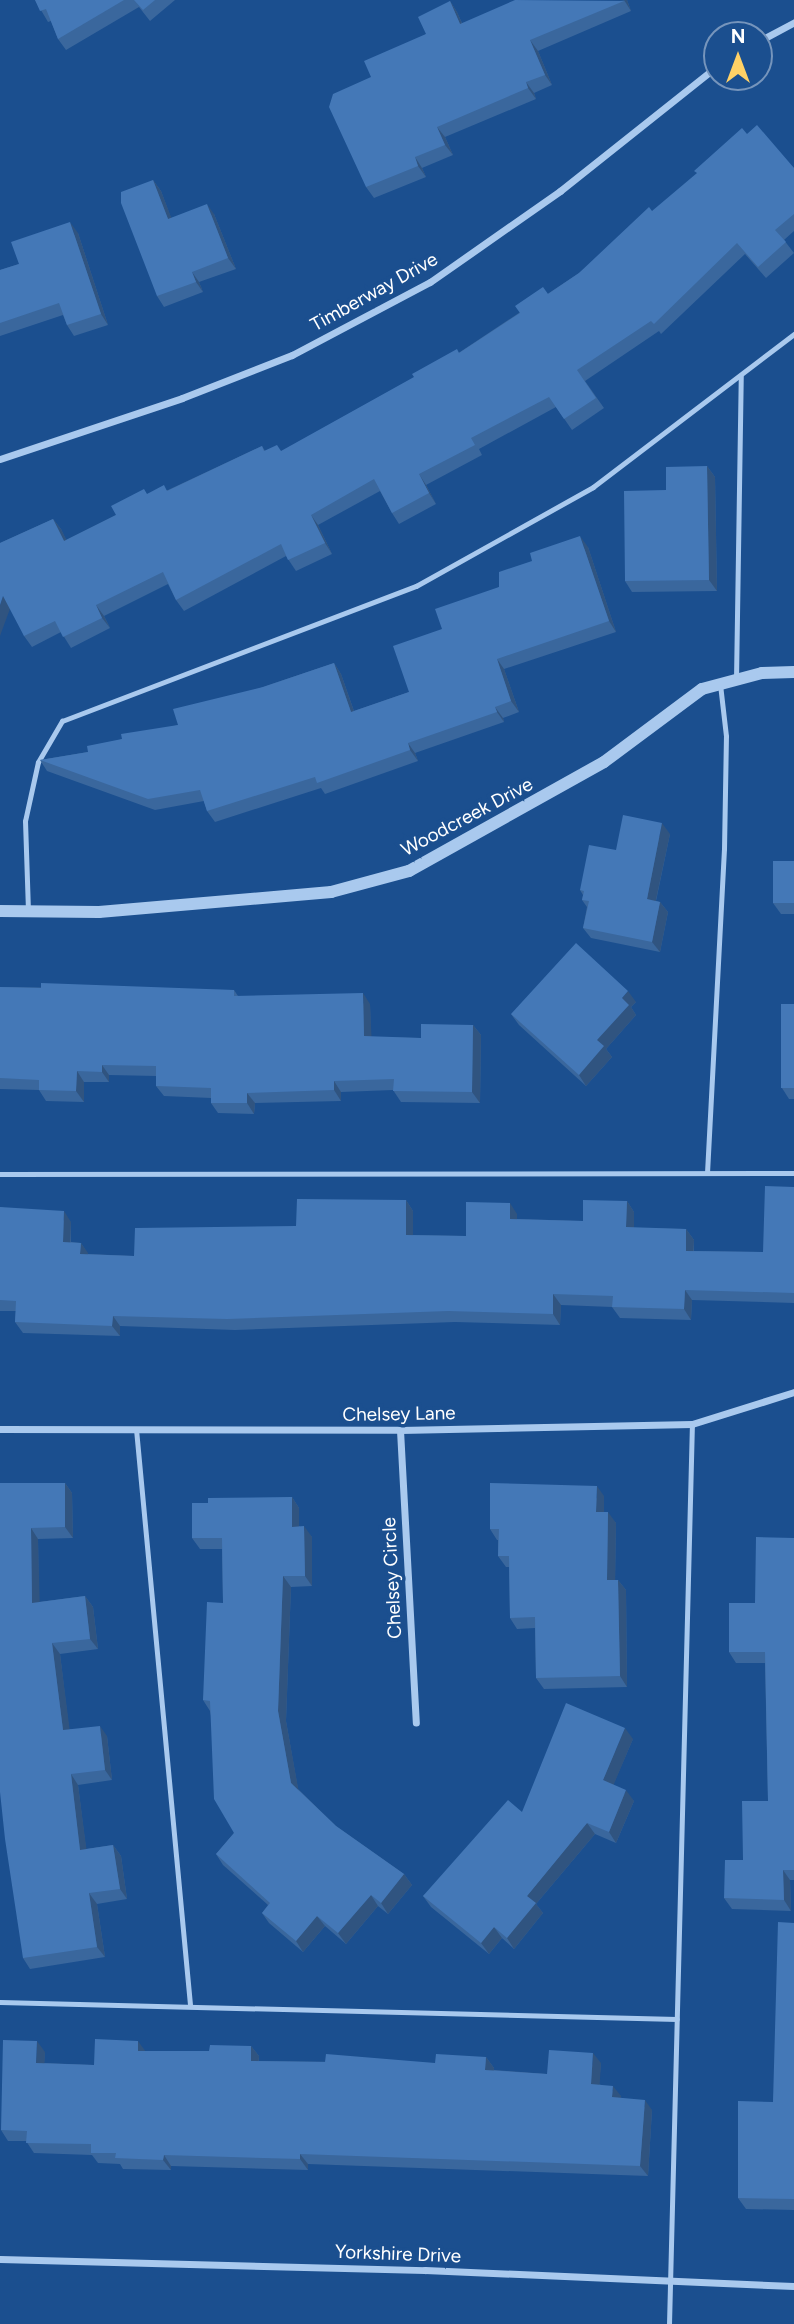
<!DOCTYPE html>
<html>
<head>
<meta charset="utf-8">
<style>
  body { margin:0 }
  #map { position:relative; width:794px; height:2324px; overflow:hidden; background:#1b4f8f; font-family:Figtree,sans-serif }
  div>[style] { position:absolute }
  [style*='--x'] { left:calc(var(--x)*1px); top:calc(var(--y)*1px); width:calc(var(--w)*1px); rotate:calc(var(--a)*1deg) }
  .service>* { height:5px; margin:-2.5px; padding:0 2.5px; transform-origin:2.5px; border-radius:2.5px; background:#a9c9ee }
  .minor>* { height:7px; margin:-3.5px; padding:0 3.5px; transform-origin:3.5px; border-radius:3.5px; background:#a9c9ee }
  .tertiary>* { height:12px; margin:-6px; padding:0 6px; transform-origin:6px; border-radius:6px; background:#a9c9ee }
  .wall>* { inset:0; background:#3a679d }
  .shaded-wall>* { inset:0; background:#305480 }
  .building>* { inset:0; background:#4478b7; transform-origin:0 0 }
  span { translate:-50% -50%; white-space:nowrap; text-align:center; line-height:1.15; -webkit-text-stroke:7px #1b4f8f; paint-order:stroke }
  .street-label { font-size:19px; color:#fff }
  .north { position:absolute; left:703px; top:21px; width:70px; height:70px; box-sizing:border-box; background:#1b4f8f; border:2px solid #7695bc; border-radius:50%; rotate:0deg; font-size:19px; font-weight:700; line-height:28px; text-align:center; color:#fff }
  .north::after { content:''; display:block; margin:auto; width:24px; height:32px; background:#ffd166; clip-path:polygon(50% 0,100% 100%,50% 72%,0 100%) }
</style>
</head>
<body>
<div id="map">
  <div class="service">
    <i style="--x:736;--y:680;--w:304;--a:-89.1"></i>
    <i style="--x:28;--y:911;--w:90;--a:-91.9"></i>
    <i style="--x:25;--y:821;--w:60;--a:-77.6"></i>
    <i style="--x:38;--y:762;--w:48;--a:-59.7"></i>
    <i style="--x:62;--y:721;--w:379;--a:-20.9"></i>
    <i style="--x:416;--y:586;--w:203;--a:-29.2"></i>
    <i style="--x:593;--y:487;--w:253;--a:-37.3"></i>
    <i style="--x:707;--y:1173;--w:324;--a:-87"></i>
    <i style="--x:724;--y:849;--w:113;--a:-89"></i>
    <i style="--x:726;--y:736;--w:52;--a:-96.6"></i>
    <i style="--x:0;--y:1174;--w:794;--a:-0.07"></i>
    <i style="--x:136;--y:1429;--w:579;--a:84.64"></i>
    <i style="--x:0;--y:2002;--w:677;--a:1.44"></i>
    <i style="--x:669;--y:2324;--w:900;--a:-88.54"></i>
  </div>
  <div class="minor">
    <i style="--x:759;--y:41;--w:40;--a:-28"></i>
    <i style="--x:0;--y:459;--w:192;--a:-18.5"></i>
    <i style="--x:182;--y:398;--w:118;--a:-21.4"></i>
    <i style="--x:292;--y:355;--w:156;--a:-27.9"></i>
    <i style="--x:430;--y:282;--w:159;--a:-35"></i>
    <i style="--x:560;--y:191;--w:201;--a:-38.5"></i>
    <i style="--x:0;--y:1429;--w:400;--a:0.1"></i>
    <i style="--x:400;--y:1430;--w:292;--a:-1.2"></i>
    <i style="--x:692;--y:1424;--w:107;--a:-17.4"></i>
    <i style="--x:400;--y:1430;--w:293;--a:86.9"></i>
    <i style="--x:0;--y:2259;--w:425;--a:1.5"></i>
    <i style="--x:425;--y:2270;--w:369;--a:2.5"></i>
  </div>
  <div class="tertiary">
    <i style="--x:0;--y:911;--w:99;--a:0.6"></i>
    <i style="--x:99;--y:912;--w:233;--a:-4.9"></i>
    <i style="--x:331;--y:892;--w:81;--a:-15.1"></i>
    <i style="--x:409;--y:871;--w:223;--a:-29.2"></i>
    <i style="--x:604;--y:762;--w:122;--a:-36.7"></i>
    <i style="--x:702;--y:689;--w:62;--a:-14.9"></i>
    <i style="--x:762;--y:673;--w:32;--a:-2"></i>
  </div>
  <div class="wall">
    <i style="clip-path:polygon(35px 0,175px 0,150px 21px,139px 7px,66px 50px,58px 39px,51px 21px,48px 22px)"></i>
    <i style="clip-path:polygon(627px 0,631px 11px,538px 51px,552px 85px,534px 93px,536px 99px,445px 137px,453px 155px,422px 168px,426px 177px,374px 198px,366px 187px,371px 77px,426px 34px,450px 1px,457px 12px,462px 23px)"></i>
    <i style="clip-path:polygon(747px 134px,794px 168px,794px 231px,784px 240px,794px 253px,766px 278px,745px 254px,661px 334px,659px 331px,585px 381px,604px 408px,572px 430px,556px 407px,479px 449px,482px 455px,426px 485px,436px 504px,399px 524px,392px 513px,380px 491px,318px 525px,332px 554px,296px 571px,286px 556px,184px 611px,176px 600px,168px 584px,104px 616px,110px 628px,71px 648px,61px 632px,32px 647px,24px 636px,0 543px,53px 519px,61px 529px,66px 540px,116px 515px,147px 494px,168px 490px,262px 446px,265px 451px,282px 451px,460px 352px,579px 273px)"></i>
    <i style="clip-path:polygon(153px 180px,161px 191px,171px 218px,214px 214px,236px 269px,199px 282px,203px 292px,164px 307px,157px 296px)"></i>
    <i style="clip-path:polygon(78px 233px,108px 325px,74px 336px,67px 325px,63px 315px,0 336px,0 270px,19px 264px)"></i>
    <i style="clip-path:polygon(707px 466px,715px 477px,717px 591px,632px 592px,625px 581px,666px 490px)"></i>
    <i style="clip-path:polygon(588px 547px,616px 632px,504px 669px,519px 712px,503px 718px,504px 722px,415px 753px,418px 761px,325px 794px,321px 788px,215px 822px,207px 811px,204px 801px,155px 810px,47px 771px,40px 760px,88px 752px,122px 739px,178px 725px,263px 687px,334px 663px,341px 674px,354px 711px,409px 692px,442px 629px,499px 587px)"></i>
    <i style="clip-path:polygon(670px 834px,656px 901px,660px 902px,668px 912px,660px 952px,591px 938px,583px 928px,587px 907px,582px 900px,583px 895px,580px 890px,616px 850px)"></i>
    <i style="clip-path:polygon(794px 861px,794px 914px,781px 914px,773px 903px)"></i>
    <i style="clip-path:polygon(0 987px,234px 990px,238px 996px,370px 1004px,371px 1037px,421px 1038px,473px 1025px,481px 1035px,480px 1103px,401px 1102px,393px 1090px,341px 1092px,341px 1101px,255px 1103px,254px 1114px,218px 1113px,211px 1103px,211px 1098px,164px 1096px,156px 1086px,156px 1076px,109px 1075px,109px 1082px,84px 1082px,84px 1102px,46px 1101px,39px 1090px,0 1089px)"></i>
    <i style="clip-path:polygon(636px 1002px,631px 1007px,636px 1015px,606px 1049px,612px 1057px,586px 1086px,519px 1025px,511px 1014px)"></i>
    <i style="clip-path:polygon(794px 1004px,794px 1099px,789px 1099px,782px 1088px)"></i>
    <i style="clip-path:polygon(794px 1187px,794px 1303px,692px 1300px,691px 1320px,620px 1318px,612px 1307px,561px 1305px,560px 1325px,455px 1322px,235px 1330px,120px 1326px,120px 1336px,23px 1333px,15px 1322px,16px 1311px,0 1311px,0 1207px,71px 1222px,71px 1242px,81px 1243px,88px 1254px,134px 1256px,296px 1226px,406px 1200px,413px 1211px,413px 1235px,466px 1236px,517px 1214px,517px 1219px,583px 1221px,627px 1201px,634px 1212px,634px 1228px,686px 1229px,694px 1240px,694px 1251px,763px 1252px)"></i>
    <i style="clip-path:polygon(0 1483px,65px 1483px,72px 1493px,73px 1538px,38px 1539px,39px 1602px,85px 1596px,93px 1607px,98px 1649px,60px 1654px,69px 1729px,107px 1736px,112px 1780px,78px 1785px,86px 1849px,113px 1845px,121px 1856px,127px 1899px,97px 1904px,105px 1957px,30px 1969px,23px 1958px)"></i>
    <i style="clip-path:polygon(604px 1496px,604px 1512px,616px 1523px,615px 1580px,618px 1580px,626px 1590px,627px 1687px,544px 1689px,536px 1678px,535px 1628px,517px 1629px,510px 1618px,509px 1567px,506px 1567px,498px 1556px,498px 1540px,497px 1540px,490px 1529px)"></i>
    <i style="clip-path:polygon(292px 1497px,299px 1508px,299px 1526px,312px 1537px,312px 1586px,291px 1587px,286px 1721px,298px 1789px,336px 1826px,404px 1874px,412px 1885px,388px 1914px,378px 1906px,346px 1944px,325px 1926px,303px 1952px,269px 1923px,262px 1913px,268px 1905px,223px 1865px,216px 1854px,234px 1833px,210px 1711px,203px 1700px,223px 1603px,222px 1549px,200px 1549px,192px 1538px,208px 1503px)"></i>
    <i style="clip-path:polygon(794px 1538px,794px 1880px,790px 1880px,791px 1911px,732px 1909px,724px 1898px,743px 1860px,768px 1801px,765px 1663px,736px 1663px,729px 1652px,755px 1603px)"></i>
    <i style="clip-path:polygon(633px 1739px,613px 1785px,634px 1801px,616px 1843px,595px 1834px,536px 1904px,543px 1913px,514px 1949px,502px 1938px,489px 1954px,431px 1907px,423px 1896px,522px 1812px)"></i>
    <i style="clip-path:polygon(794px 1923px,794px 2210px,746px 2209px,738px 2198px,773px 2102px)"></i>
    <i style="clip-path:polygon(251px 2046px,259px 2056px,259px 2061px,435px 2063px,486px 2057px,494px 2068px,494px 2070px,547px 2074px,601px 2063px,599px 2084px,621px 2096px,620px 2098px,652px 2110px,648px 2176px,308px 2164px,308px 2170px,171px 2166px,171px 2170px,123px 2169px,120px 2164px,98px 2163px,92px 2155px,34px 2153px,26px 2141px,8px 2141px,1px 2130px,45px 2052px,44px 2063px,94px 2065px,146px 2051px,209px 2051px)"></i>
  </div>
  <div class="shaded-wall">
    <i style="clip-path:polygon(624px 0,627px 0,631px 11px)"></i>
    <i style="clip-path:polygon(450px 1px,457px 12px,467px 35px,460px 24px)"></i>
    <i style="clip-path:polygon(530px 40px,538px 51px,552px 85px,545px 75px)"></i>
    <i style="clip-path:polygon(526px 82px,534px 93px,536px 99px,528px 88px)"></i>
    <i style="clip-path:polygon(437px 127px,445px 137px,453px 155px,445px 145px)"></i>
    <i style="clip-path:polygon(415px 157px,422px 168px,426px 177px,418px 166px)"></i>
    <i style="clip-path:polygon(153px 180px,161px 191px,176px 230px,168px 219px)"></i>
    <i style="clip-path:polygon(207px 204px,214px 214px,236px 269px,228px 258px)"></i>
    <i style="clip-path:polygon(70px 222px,78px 233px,108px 325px,101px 314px)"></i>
    <i style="clip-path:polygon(192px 272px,199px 282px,203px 292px,196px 282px)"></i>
    <i style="clip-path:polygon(707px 466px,715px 477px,717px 591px,709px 580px)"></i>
    <i style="clip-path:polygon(419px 474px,426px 485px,436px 504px,429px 493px)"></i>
    <i style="clip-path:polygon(311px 515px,318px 525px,332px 554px,325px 543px)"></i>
    <i style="clip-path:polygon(53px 519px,61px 529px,72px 551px,64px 541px)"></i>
    <i style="clip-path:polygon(580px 536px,588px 547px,616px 632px,609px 621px)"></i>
    <i style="clip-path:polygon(3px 596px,11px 606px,0 636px,0 605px)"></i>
    <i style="clip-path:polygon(96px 605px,104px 616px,110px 628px,102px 618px)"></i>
    <i style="clip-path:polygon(497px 659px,504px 669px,519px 712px,511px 701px)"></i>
    <i style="clip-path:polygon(334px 663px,341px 674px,358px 723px,351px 712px)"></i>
    <i style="clip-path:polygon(495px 707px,503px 718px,504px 722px,497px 712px)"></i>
    <i style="clip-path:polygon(408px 743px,415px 753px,418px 761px,410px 750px)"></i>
    <i style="clip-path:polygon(662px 823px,670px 834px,654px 909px,647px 899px)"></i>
    <i style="clip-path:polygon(660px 902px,668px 912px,660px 952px,652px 942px)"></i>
    <i style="clip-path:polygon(628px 991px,636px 1002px,631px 1007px,636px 1015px,606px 1049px,612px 1057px,586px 1086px,579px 1075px,597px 1040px,622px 998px)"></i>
    <i style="clip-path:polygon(363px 993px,370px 1004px,372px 1047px,364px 1036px)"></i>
    <i style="clip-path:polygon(473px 1025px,481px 1035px,480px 1103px,472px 1092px)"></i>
    <i style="clip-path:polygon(102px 1065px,109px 1075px,109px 1082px,102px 1072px)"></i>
    <i style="clip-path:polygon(77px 1071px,84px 1082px,84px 1102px,76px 1091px)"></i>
    <i style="clip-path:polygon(334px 1081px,341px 1092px,341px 1101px,334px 1090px)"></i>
    <i style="clip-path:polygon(247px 1093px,255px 1103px,254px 1114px,247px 1103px)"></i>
    <i style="clip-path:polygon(406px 1200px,413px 1211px,413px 1246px,406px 1235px)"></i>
    <i style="clip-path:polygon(627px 1201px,634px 1212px,634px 1238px,626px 1227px)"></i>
    <i style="clip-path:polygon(510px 1203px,517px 1214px,517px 1229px,510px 1219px)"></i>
    <i style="clip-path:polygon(64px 1211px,71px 1222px,70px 1253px,63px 1242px)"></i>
    <i style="clip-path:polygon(686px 1229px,694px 1240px,693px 1261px,686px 1251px)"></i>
    <i style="clip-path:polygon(81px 1243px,88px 1253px,88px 1265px,80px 1254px)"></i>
    <i style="clip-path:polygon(685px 1290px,692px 1300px,691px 1320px,684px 1309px)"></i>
    <i style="clip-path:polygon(553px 1294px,561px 1305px,560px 1325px,553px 1314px)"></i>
    <i style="clip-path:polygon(113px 1316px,120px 1326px,120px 1336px,112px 1326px)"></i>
    <i style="clip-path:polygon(65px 1483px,72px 1493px,73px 1538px,65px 1527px)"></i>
    <i style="clip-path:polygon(597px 1486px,604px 1496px,604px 1522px,596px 1512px)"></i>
    <i style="clip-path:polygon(292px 1497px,299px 1508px,299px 1538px,292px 1527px)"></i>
    <i style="clip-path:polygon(608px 1512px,616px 1523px,615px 1591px,607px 1580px)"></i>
    <i style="clip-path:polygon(304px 1526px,312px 1537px,312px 1586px,305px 1576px)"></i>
    <i style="clip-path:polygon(31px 1528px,38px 1539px,40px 1613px,32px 1603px)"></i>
    <i style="clip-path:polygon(283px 1576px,291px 1587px,286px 1721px,299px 1793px,291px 1783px,278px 1711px)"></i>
    <i style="clip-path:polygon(618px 1580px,626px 1590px,627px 1687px,620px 1676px)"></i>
    <i style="clip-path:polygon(85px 1596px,93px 1607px,98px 1649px,90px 1639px)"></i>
    <i style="clip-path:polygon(52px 1643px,60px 1654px,71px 1740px,63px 1730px)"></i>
    <i style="clip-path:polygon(100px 1726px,107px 1736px,112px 1780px,105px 1770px)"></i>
    <i style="clip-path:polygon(625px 1728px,633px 1739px,611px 1791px,603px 1780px)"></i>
    <i style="clip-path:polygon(71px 1774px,78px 1785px,88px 1861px,80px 1850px)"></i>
    <i style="clip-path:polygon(626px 1790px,634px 1801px,616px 1843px,609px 1832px)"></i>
    <i style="clip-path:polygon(587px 1823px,595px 1834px,536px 1904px,543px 1913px,514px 1949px,507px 1938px,527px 1896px)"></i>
    <i style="clip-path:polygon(113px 1845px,121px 1856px,127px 1899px,120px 1889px)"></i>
    <i style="clip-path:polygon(783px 1870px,790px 1880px,791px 1911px,784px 1900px)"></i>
    <i style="clip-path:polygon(404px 1874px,412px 1885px,388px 1914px,381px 1903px)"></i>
    <i style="clip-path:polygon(89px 1893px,97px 1904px,105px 1957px,97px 1947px)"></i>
    <i style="clip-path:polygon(371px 1895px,378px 1906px,346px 1944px,338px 1933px)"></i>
    <i style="clip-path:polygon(317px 1916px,325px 1926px,303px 1952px,296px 1941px)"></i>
    <i style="clip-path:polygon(494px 1927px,502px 1938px,489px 1954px,481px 1943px)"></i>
    <i style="clip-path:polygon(37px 2041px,45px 2052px,44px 2074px,36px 2063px)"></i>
    <i style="clip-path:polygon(138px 2041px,146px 2052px,138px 2051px)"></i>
    <i style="clip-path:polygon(251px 2046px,259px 2056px,258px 2072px,251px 2061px)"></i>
    <i style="clip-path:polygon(593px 2053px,601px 2063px,599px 2095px,591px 2084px)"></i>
    <i style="clip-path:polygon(486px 2057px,494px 2068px,493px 2080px,485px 2070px)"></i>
    <i style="clip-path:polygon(613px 2086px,621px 2096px,620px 2108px,612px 2097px)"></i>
    <i style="clip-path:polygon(645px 2100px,652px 2110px,648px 2176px,640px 2166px)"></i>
    <i style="clip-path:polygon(300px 2154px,308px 2164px,308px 2170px,300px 2159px)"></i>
    <i style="clip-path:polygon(164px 2155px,171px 2166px,171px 2170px,163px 2160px)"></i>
  </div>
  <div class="building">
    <i style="clip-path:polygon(35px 0,124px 0,58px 39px,46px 9px,40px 11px)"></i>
    <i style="clip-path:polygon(134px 0,155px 0,143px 10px)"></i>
    <i style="clip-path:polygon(515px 0,624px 1px,530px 40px,545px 75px,526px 82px,528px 88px,437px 127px,445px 145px,415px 157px,418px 166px,366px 187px,329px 107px,333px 94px,371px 77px,364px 61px,426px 34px,418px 17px,450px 1px,460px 24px)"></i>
    <i style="clip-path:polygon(757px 125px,794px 168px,794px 214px,775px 230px,786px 242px,758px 267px,737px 243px,654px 324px,651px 321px,577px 370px,596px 398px,564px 419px,549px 397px,471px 438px,475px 445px,419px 474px,429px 493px,392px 513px,374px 479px,311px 515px,325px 543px,288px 560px,281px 544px,176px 600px,163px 572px,96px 605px,102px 618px,63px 637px,55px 621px,24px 636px,3px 596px,0 605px,0 543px,53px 519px,64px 541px,116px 515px,111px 506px,144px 489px,147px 494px,164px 485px,167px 491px,262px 446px,264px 451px,277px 445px,281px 451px,414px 377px,412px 374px,457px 349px,459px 353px,520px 313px,515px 306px,543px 287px,548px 294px,579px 273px,649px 207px,652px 211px,697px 173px,694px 171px,742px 128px,747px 134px)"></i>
    <i style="clip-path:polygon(153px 180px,168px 219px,207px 204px,228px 258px,192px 272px,196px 282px,157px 296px,121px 203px,121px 192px)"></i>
    <i style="clip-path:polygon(70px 222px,101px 314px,67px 325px,59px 303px,0 323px,0 270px,19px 264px,11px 242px)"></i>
    <i style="clip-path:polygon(707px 466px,709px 580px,625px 581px,624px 491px,666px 490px,666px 467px)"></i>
    <i style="clip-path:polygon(580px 536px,609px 621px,497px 659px,511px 701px,495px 707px,497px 712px,408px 743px,410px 750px,317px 783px,315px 777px,207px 811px,200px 790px,148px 799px,40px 760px,88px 752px,87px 746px,122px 739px,121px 734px,178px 725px,173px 709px,263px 687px,334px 663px,351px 712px,409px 692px,393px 646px,442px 629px,435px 609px,499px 587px,499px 572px,532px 561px,530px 553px)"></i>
    <i style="clip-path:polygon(623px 815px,662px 823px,647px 899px,660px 902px,652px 942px,583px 928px,589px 901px,582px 900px,584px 891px,580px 890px,589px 845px,616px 850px)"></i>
    <i style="left:773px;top:861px;width:21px;height:42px"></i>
    <i style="clip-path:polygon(576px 943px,628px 991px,622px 998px,629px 1005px,597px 1040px,604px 1046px,579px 1075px,511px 1014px)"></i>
    <i style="clip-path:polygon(41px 983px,234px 990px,234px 996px,363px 993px,364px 1036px,421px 1038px,421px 1024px,473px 1025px,472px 1092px,393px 1091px,394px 1079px,334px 1081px,334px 1090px,247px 1093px,247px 1103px,211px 1103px,211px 1088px,156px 1086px,156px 1066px,102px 1065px,102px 1072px,77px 1071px,76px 1091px,39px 1090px,39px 1080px,0 1078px,0 987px,41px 988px)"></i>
    <i style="left:794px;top:1004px;width:84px;height:13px;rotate:90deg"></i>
    <i style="clip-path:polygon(765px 1186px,794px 1187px,794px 1293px,685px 1290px,684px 1309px,612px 1307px,613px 1296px,553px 1294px,553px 1314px,448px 1311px,227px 1319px,113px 1316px,112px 1326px,15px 1322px,16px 1301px,0 1300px,0 1207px,64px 1211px,63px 1242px,81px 1243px,80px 1254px,134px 1256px,135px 1228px,296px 1226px,297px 1199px,406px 1200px,406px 1235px,466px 1236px,466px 1202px,510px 1203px,510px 1219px,583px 1221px,583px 1200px,627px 1201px,626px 1227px,686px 1229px,686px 1251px,763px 1252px)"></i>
    <i style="clip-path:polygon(0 1483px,65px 1483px,65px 1527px,31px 1528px,32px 1603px,85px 1596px,90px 1639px,52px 1643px,63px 1730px,100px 1726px,105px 1770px,71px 1774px,80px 1850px,113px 1845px,120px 1889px,89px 1893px,97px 1947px,23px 1958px,5px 1839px,0 1792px)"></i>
    <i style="clip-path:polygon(490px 1483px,597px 1486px,596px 1512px,608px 1512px,607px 1580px,618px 1580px,620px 1676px,536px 1678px,535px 1617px,510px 1618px,509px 1556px,498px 1556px,499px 1529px,490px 1529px)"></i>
    <i style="clip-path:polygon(292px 1497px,292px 1527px,304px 1526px,305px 1576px,283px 1576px,278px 1711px,291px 1783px,336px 1826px,404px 1874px,381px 1903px,371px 1895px,338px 1933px,317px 1916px,296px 1941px,262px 1913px,270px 1903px,216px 1854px,234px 1833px,214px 1799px,210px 1701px,203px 1700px,207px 1602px,223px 1603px,222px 1538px,192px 1538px,192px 1503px,208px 1503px,208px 1498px)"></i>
    <i style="clip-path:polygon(756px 1537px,794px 1538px,794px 1870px,783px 1870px,784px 1900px,724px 1898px,725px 1860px,743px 1860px,742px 1801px,768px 1801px,765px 1652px,729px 1652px,729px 1603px,755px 1603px)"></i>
    <i style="clip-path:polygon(566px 1703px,625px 1728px,603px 1780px,626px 1790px,609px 1832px,587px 1823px,527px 1896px,536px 1903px,507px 1938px,494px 1927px,481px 1943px,423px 1896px,508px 1800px,522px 1812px)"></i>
    <i style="clip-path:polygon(778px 1922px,794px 1923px,794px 2199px,738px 2198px,738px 2101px,773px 2102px)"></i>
    <i style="clip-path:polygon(95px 2039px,138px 2041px,138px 2051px,209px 2051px,210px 2045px,251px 2046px,251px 2061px,325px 2062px,326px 2054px,435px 2063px,436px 2054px,486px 2057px,485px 2070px,547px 2074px,549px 2050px,593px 2053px,591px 2084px,613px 2086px,612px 2097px,645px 2100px,640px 2166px,300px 2154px,300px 2159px,164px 2155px,163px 2160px,115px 2158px,116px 2153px,91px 2153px,91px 2144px,26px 2143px,27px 2131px,1px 2130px,3px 2040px,37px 2041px,36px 2063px,94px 2065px)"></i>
  </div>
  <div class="street-label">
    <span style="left:374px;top:292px;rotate:-29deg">Timberway Drive</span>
    <span style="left:467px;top:817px;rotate:-28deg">Woodcreek Drive</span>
    <span style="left:399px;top:1414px;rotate:-1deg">Chelsey Lane</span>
    <span style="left:392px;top:1578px;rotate:-93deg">Chelsey Circle</span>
    <span style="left:398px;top:2254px;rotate:2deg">Yorkshire Drive</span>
  </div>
  <div class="north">N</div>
</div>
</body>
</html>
